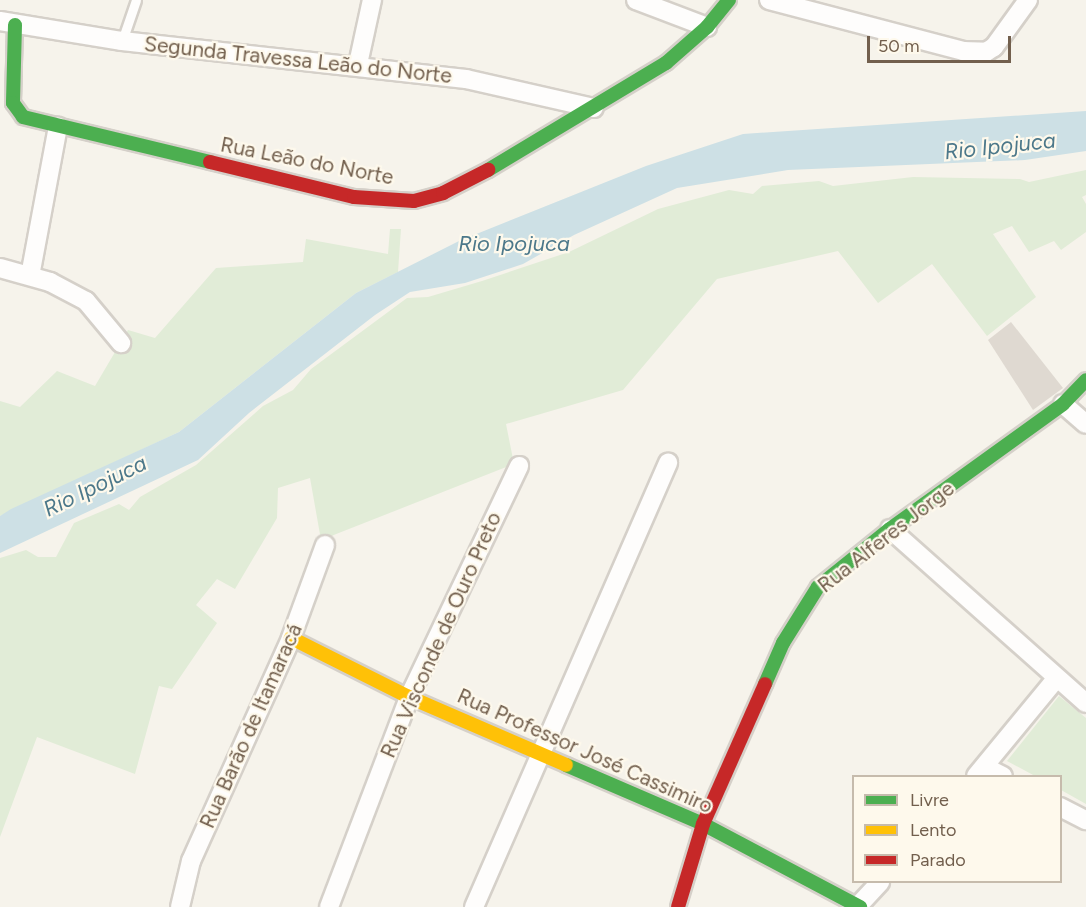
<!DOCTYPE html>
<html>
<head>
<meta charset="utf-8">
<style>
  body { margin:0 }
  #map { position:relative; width:1086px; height:907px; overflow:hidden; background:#f6f3eb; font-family:Figtree,sans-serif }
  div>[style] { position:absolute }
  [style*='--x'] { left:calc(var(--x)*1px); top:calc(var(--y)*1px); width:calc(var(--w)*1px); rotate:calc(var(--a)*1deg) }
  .green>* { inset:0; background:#e1ecd7 }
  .water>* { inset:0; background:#cde0e5 }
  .building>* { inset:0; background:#dfd9d1 }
  .roads { filter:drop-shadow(2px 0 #d5d0c9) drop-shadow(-2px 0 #d5d0c9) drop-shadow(0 2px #d5d0c9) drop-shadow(0 -2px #d5d0c9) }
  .lane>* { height:9px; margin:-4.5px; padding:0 4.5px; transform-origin:4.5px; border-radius:4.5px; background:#fefdfc }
  .street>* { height:18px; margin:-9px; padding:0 9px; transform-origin:9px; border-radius:9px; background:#fefdfc }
  .fast>* { height:14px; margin:-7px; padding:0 7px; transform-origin:7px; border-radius:7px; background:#4caf50 }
  .slow>* { height:14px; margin:-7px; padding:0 7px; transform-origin:7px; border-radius:7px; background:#ffc107 }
  .jam>* { height:14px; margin:-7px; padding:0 7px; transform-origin:7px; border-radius:7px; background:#c62828 }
  span { translate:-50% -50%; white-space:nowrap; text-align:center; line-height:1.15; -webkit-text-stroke:4.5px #fef9ec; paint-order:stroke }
  .street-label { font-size:21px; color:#725f4d }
  .water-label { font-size:22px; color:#4c788a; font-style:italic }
  .legend { position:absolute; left:852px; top:775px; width:210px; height:108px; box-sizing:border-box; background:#fef9ec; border:2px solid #c6bbac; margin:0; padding:8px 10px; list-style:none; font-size:18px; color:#725f4d }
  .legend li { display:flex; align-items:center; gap:12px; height:30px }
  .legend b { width:30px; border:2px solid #c6bbac }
  .scale { position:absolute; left:867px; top:36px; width:144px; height:27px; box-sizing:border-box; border:3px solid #725f4d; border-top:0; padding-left:8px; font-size:18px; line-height:21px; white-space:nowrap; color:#725f4d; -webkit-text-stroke:4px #fef9ec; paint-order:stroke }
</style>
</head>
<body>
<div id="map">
  <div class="green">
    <i style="clip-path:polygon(1086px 170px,1086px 195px,1082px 197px,1086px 204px,1086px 232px,1061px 250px,1054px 241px,1029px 252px,1012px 226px,993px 234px,1036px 297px,987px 336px,932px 264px,878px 303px,838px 251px,717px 279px,623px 390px,506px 424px,514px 464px,321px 540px,310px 478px,278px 488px,277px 518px,235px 589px,217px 579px,196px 605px,217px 623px,172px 689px,159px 686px,135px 774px,37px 737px,0 837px,0 558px,26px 550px,38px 557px,56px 557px,74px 523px,119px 504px,129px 510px,140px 497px,196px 465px,263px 406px,293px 390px,311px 369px,407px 298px,428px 297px,482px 281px,569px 252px,658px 209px,729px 190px,753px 194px,762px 186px,819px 181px,833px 186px,913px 177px,1020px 179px,1029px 182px)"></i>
    <i style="clip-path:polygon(390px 229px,401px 229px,398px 272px,356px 293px,179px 432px,0 516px,0 401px,20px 407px,57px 371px,95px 386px,128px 330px,155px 338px,216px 268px,303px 262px,306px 239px,388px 254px)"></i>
    <i style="clip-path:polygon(1059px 696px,1086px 718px,1086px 804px,1061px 790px,1060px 776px,1035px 776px,1007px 761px)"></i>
  </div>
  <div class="water">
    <i style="clip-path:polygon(1086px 111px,1086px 151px,1025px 160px,788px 170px,677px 188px,574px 235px,523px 264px,465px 283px,410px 292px,375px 315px,249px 413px,198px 460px,0 553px,0 516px,11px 509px,179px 432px,356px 293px,459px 241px,646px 166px,743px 134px)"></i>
  </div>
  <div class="building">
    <i style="clip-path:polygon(1011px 322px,1063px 388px,1033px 410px,988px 340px)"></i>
  </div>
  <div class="roads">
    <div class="lane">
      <i style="--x:122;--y:41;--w:43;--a:-71.1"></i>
    </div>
    <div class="street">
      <i style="--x:636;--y:0;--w:76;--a:20.8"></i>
      <i style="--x:769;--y:0;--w:201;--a:14.7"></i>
      <i style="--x:963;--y:51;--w:23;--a:2"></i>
      <i style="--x:986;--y:52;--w:9;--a:-32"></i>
      <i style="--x:994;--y:47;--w:58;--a:-54.1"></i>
      <i style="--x:0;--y:21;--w:124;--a:9.3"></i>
      <i style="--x:122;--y:41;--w:346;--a:6.3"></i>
      <i style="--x:466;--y:79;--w:131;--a:12.8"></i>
      <i style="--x:358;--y:64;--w:66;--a:-77.7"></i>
      <i style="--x:0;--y:268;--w:52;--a:15.6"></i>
      <i style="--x:50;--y:282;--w:41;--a:27.8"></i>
      <i style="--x:86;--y:301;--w:55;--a:50.2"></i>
      <i style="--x:30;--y:276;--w:152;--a:-79.4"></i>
      <i style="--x:1063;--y:404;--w:30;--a:41"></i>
      <i style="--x:890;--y:529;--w:262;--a:41.6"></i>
      <i style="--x:985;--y:767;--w:20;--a:27"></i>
      <i style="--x:976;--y:776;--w:126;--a:-50.5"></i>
      <i style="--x:1060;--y:807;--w:29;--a:27"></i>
      <i style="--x:180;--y:907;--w:47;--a:-76.6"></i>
      <i style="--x:191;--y:861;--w:244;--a:-65.8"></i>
      <i style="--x:291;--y:638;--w:99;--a:-69.9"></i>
      <i style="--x:329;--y:907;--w:225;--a:-69.1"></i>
      <i style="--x:409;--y:697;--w:256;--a:-64.5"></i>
      <i style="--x:474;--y:907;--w:485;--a:-66.4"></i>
      <i style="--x:857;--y:907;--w:34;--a:-47"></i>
    </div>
    <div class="fast">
      <i style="--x:15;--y:25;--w:78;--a:91.5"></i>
      <i style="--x:13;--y:103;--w:17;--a:54"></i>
      <i style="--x:23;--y:117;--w:192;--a:13.5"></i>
      <i style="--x:488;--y:170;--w:208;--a:-31"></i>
      <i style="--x:666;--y:63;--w:55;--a:-41.3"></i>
      <i style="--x:707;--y:27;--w:35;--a:-51"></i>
      <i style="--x:765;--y:684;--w:45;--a:-66.3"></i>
      <i style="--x:783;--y:643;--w:66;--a:-58"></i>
      <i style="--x:818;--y:587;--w:92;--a:-38.9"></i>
      <i style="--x:890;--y:529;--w:213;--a:-35.8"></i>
      <i style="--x:1063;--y:404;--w:33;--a:-46"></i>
      <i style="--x:566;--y:765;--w:149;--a:23.3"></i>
      <i style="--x:703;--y:824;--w:178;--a:27.9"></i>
    </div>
    <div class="slow">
      <i style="--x:291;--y:638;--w:132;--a:26.6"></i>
      <i style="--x:409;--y:697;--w:171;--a:23.4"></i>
    </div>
    <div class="jam">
      <i style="--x:210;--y:162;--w:148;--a:13.7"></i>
      <i style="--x:354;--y:197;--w:60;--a:3.8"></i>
      <i style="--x:414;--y:201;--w:30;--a:-15"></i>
      <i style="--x:443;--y:193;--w:51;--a:-27.1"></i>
      <i style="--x:678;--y:907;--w:87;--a:-73.2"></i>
      <i style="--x:703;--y:824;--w:153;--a:-66.1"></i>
    </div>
  </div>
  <div class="street-label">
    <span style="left:298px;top:60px;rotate:6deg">Segunda Travessa Leão do Norte</span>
    <span style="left:307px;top:161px;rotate:11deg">Rua Leão do Norte</span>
    <span style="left:886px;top:537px;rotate:-38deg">Rua Alferes Jorge</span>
    <span style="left:441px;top:635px;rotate:-66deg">Rua Visconde de Ouro Preto</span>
    <span style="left:251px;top:726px;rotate:-66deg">Rua Barão de Itamaracá</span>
    <span style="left:585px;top:751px;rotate:24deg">Rua Professor José Cassimiro</span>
  </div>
  <div class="water-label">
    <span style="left:1000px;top:146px;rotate:-6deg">Rio Ipojuca</span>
    <span style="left:514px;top:244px">Rio Ipojuca</span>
    <span style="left:95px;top:486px;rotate:-26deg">Rio Ipojuca</span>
  </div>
  <ul class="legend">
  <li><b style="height:8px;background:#4caf50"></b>Livre</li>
  <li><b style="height:8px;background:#ffc107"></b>Lento</li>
  <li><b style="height:8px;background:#c62828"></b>Parado</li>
  </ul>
  <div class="scale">50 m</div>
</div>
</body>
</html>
